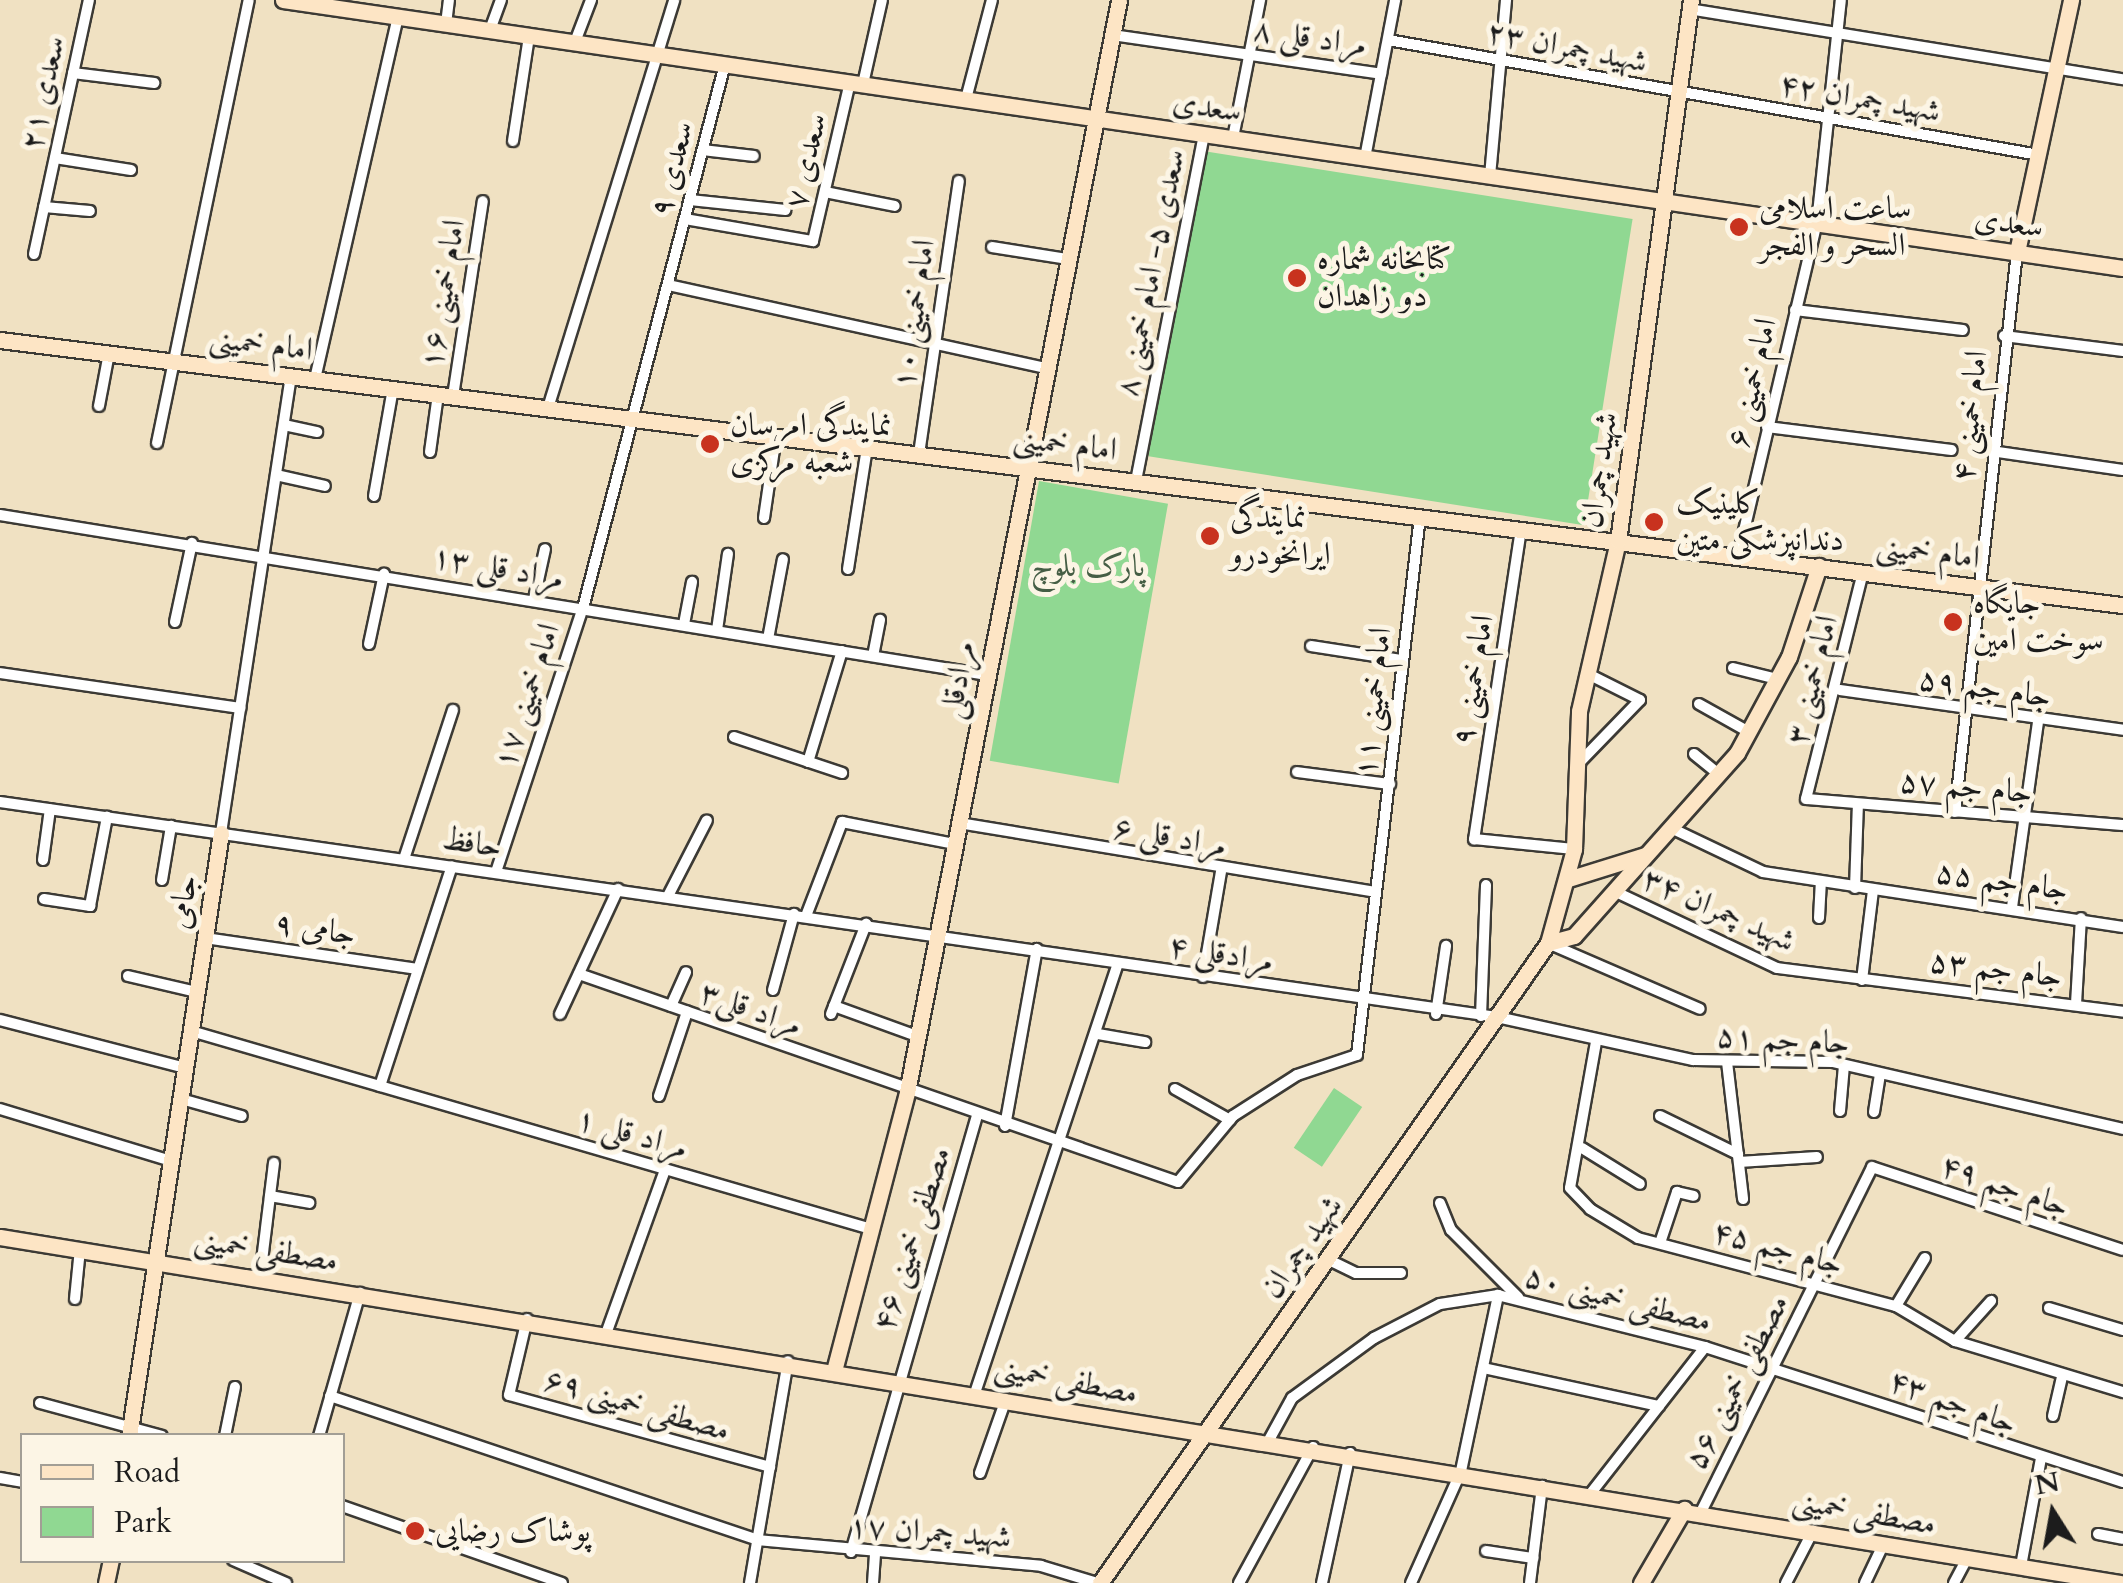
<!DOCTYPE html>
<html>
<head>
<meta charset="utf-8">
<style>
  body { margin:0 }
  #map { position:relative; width:2123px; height:1583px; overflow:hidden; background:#f0e1c2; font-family:Cardo,Amiri,serif }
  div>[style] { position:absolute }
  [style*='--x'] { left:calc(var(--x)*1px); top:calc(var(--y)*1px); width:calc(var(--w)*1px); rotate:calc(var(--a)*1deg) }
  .green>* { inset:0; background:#90d892; transform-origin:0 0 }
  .roads { filter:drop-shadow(2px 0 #3c3a35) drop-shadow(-2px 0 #3c3a35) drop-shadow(0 2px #3c3a35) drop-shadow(0 -2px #3c3a35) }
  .street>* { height:10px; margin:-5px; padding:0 5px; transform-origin:5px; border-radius:5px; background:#fff }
  .secondary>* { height:15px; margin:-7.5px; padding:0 7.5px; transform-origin:7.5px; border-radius:7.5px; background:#fde5c5 }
  .dots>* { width:28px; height:28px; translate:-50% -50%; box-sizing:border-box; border:5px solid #fcf5e5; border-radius:50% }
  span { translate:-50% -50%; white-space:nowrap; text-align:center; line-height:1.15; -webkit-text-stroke:10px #fcf5e5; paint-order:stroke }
  .street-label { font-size:32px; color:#1c1c1c }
  .poi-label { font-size:32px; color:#1c1c1c }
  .left { translate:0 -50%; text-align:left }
  .park-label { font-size:32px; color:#455e45 }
  .legend { position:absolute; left:20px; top:1433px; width:325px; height:130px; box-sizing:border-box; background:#fcf5e5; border:2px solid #a29e95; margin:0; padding:12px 18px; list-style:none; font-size:30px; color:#1c1c1c }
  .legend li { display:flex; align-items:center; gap:20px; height:50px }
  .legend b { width:50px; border:2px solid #a29e95 }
  .north { position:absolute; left:2003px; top:1463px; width:100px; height:100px; -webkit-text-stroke:8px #fcf5e5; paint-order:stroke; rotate:349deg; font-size:28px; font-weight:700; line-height:40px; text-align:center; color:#1c1c1c }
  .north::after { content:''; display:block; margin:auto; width:35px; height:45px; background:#1c1c1c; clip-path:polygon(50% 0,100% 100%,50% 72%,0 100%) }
</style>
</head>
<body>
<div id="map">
  <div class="green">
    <i style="left:1197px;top:150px;width:441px;height:310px;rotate:9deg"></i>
    <i style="left:1039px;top:481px;width:131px;height:284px;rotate:10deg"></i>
    <i style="left:1334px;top:1088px;width:34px;height:72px;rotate:34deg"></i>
  </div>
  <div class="roads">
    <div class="street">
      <i style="--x:1689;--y:9;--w:440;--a:9.2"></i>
      <i style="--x:446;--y:24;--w:24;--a:-83"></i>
      <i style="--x:490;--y:30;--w:32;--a:-70"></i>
      <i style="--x:1112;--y:35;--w:272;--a:8.2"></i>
      <i style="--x:1388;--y:40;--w:655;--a:10.02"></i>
      <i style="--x:575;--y:42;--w:45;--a:-69.1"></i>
      <i style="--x:73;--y:73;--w:82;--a:7"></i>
      <i style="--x:863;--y:84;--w:86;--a:-77.3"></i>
      <i style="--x:966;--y:99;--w:102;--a:-75.3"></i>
      <i style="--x:1233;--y:138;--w:141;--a:-78.9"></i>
      <i style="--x:513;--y:141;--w:106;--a:-81.3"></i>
      <i style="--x:703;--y:150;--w:51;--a:6.7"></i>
      <i style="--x:55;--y:158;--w:77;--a:9"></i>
      <i style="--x:1365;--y:158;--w:161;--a:-79.2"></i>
      <i style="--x:1490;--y:176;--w:177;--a:-84.8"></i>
      <i style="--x:825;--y:192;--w:71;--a:11.3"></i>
      <i style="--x:690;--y:200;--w:96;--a:6"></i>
      <i style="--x:44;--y:207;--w:46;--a:5"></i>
      <i style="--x:685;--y:219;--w:130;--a:9.8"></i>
      <i style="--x:813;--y:241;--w:163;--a:-76.9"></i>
      <i style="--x:992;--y:247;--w:77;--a:9"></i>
      <i style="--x:34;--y:254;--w:260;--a:-77.8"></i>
      <i style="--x:668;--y:285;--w:388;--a:12.4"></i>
      <i style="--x:1795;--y:310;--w:169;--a:6.8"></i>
      <i style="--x:2004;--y:336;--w:120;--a:7.2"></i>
      <i style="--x:315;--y:379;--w:371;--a:-77.1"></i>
      <i style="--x:453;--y:396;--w:197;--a:-81.3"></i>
      <i style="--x:99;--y:406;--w:54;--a:-79.3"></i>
      <i style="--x:548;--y:408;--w:427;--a:-72.8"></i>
      <i style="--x:284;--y:425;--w:34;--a:12"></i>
      <i style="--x:1767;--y:427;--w:186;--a:7.1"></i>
      <i style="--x:157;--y:443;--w:452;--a:-78.3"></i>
      <i style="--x:1991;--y:451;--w:133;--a:8.2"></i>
      <i style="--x:430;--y:452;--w:59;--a:-82.1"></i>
      <i style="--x:919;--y:454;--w:276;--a:-81.7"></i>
      <i style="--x:276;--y:475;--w:50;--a:12.7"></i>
      <i style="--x:1136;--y:481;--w:354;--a:-78.9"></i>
      <i style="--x:374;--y:496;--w:110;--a:-80"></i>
      <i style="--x:0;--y:515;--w:1000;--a:9.21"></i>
      <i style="--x:764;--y:518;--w:83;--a:-81.7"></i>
      <i style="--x:1521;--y:529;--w:314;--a:98.6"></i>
      <i style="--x:1474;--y:839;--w:100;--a:5.7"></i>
      <i style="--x:1738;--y:556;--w:342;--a:-76.7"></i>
      <i style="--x:1817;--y:223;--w:224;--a:-83.9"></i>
      <i style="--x:848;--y:569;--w:122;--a:-81.1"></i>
      <i style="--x:1863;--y:572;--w:234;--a:104.1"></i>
      <i style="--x:1806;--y:799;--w:318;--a:4.7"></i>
      <i style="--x:534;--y:599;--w:51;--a:-77.6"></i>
      <i style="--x:175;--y:622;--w:81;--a:-77.9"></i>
      <i style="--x:684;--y:624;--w:43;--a:-79.2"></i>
      <i style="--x:717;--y:630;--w:77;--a:-81.8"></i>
      <i style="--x:768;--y:639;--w:81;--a:-79.4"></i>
      <i style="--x:369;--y:644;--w:72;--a:-77.9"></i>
      <i style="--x:1311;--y:646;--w:91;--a:8.8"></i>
      <i style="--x:873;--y:656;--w:37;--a:-79"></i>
      <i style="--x:1733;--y:668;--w:45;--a:14"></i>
      <i style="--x:0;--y:673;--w:243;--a:8.3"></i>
      <i style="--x:1840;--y:690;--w:286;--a:8"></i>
      <i style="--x:1699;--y:704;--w:57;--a:29.2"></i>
      <i style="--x:734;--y:737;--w:114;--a:18.4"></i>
      <i style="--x:1694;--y:754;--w:33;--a:39"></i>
      <i style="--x:808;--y:762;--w:116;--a:-73"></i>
      <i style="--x:1578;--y:764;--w:89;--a:-45.9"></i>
      <i style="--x:1640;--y:700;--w:58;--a:-153.4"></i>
      <i style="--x:1297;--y:772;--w:94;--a:7.4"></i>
      <i style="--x:0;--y:802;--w:1512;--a:8.17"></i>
      <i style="--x:1497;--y:1017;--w:201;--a:12.4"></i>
      <i style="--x:1693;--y:1060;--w:140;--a:0.8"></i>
      <i style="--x:1833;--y:1062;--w:298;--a:13"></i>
      <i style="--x:1955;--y:812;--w:563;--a:-83.68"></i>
      <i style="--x:959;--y:823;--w:422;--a:9.4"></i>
      <i style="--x:1673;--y:829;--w:100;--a:25.5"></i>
      <i style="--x:1763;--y:872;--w:364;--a:8.7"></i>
      <i style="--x:221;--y:833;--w:462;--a:-81.3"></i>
      <i style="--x:404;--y:859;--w:157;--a:-71.8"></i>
      <i style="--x:43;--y:860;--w:51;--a:-82.2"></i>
      <i style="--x:496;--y:872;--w:278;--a:-71.8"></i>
      <i style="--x:583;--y:608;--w:562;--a:-75.37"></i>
      <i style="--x:162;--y:880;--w:55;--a:-80.5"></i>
      <i style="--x:1855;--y:888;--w:84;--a:-88"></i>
      <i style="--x:1616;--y:892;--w:178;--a:25.3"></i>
      <i style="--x:1777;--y:968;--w:349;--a:7.2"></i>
      <i style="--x:668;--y:896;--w:85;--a:-62.8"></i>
      <i style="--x:44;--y:899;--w:47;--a:8.7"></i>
      <i style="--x:90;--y:906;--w:91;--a:-79.2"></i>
      <i style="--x:2012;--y:907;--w:188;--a:-82"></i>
      <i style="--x:806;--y:916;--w:101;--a:-69"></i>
      <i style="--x:842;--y:822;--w:114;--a:11.1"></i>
      <i style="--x:1819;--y:918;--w:35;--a:-87"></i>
      <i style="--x:205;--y:938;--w:215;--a:8.3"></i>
      <i style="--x:1550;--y:944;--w:163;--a:23.4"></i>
      <i style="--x:579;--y:974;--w:634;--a:19.15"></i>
      <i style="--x:1178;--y:1182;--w:86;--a:-50.2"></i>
      <i style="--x:1233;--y:1116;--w:76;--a:-32.6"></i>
      <i style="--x:1297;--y:1075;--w:63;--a:-18.4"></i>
      <i style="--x:1357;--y:1055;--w:543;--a:-83.33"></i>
      <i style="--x:128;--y:976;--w:71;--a:13.1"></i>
      <i style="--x:1203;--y:977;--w:107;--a:-80.3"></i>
      <i style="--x:1862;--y:980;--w:91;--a:-83"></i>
      <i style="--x:773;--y:990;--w:79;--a:-74.6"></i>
      <i style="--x:2076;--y:1004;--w:86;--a:-86.7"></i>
      <i style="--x:671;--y:1006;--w:37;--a:-66"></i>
      <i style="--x:834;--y:1006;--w:88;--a:19.9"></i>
      <i style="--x:560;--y:1014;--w:138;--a:-65.1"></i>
      <i style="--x:831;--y:1014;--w:97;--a:-68.7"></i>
      <i style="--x:1436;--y:1014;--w:69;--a:-81.6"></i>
      <i style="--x:1481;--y:1016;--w:131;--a:-87.8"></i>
      <i style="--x:0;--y:1020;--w:191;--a:14.5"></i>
      <i style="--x:191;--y:1031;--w:708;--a:16.23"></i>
      <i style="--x:1098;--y:1034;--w:48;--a:9.7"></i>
      <i style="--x:1596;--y:1042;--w:148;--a:100.1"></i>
      <i style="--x:1570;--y:1188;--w:29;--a:46"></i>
      <i style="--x:1590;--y:1209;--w:56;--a:31.1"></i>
      <i style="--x:1638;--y:1238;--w:267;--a:14.8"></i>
      <i style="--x:1896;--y:1306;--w:69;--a:30.7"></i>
      <i style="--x:1955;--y:1341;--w:176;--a:16.9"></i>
      <i style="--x:1727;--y:1062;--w:138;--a:83.3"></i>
      <i style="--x:380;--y:1086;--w:231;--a:-71.9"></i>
      <i style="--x:1175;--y:1089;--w:63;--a:29.4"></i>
      <i style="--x:659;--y:1096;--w:89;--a:-71.6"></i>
      <i style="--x:181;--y:1099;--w:63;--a:15.6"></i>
      <i style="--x:0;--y:1109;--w:179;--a:16.9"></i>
      <i style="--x:1840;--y:1111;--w:46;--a:-85"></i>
      <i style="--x:1874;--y:1112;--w:37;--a:-81"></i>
      <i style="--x:1660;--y:1116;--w:87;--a:26"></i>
      <i style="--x:1005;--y:1126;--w:180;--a:-79.8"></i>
      <i style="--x:1582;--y:1148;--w:68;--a:31.8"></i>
      <i style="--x:1739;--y:1162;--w:78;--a:-3.7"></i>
      <i style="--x:270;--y:1196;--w:40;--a:10"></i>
      <i style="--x:1440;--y:1203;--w:29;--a:68"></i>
      <i style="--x:1451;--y:1230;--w:95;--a:45"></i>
      <i style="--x:1660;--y:1243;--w:54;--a:-71.6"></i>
      <i style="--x:1677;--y:1192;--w:17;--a:13"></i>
      <i style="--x:1327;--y:1259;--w:32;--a:26"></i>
      <i style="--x:1356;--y:1273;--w:45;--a:0"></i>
      <i style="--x:260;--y:1277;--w:115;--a:-83"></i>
      <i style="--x:75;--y:1299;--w:50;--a:-84.3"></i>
      <i style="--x:1896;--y:1306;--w:56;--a:-58.9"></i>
      <i style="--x:2049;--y:1308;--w:77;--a:16.6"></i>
      <i style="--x:527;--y:1319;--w:78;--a:103.3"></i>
      <i style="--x:509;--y:1395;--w:271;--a:15.4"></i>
      <i style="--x:607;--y:1331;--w:171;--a:-70.2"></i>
      <i style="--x:1955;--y:1341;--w:54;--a:-48"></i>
      <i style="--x:1483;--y:1368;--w:180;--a:12.2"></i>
      <i style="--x:976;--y:1390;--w:450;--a:-71.6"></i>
      <i style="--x:330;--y:1396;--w:451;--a:18.6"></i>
      <i style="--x:757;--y:1540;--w:285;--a:5.2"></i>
      <i style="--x:1041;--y:1566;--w:59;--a:16.9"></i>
      <i style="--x:40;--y:1403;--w:126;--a:15.1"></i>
      <i style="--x:2053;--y:1416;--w:39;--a:-77"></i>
      <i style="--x:225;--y:1436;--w:50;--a:-78.5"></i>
      <i style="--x:319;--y:1436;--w:149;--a:-74"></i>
      <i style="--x:1269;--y:1440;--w:48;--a:-61.3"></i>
      <i style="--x:1292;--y:1398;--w:102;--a:-36.2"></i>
      <i style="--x:1374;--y:1338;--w:74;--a:-27.3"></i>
      <i style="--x:1440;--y:1304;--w:59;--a:-8.8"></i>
      <i style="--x:1498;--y:1295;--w:213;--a:14.1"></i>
      <i style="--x:1705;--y:1347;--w:439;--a:17.9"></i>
      <i style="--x:980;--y:1473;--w:78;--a:-70.6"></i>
      <i style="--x:0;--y:1478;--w:22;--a:10"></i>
      <i style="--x:1591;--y:1493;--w:185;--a:-52"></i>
      <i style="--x:342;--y:1506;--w:233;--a:19.3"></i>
      <i style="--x:1701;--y:1512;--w:385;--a:-63.6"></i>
      <i style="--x:1872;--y:1167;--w:264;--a:18.3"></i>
      <i style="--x:2098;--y:1534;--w:25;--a:11"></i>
      <i style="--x:1486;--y:1551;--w:48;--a:8.5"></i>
      <i style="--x:851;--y:1552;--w:454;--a:-73.9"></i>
      <i style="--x:233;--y:1560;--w:58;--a:23.5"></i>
      <i style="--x:2021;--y:1566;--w:110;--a:-79.5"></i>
      <i style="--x:750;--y:1583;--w:225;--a:-80.3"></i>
      <i style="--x:873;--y:1583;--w:29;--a:-86"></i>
      <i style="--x:1239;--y:1583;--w:155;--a:-61.4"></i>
      <i style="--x:1322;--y:1583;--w:133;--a:-77.8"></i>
      <i style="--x:1411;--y:1583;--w:123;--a:-65.9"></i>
      <i style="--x:1461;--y:1471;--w:180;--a:-78.1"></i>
      <i style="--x:1530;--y:1583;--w:98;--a:-82.9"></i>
      <i style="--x:1786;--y:1583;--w:59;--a:-62.6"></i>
      <i style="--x:1865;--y:1583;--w:44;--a:-64.6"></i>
      <i style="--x:1954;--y:1583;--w:30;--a:-62"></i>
    </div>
    <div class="secondary">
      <i style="--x:283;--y:0;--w:1859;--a:8.29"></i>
      <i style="--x:2017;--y:252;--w:258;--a:-77.9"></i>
      <i style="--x:0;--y:340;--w:2139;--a:7.12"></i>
      <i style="--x:1568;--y:879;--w:81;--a:-17.3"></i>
      <i style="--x:1548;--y:943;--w:98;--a:-74.5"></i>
      <i style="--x:1574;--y:849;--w:138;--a:-87.9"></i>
      <i style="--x:1579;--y:711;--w:174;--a:-77.1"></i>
      <i style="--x:1618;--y:541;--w:546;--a:-82.32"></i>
      <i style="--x:0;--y:1237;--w:2149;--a:9.27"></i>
      <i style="--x:835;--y:1367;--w:284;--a:-75.3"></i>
      <i style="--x:907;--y:1092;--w:1112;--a:-79.01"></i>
      <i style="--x:129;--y:1436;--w:610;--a:-81.33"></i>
      <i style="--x:106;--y:1583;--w:24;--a:-78"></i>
      <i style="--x:1100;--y:1583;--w:781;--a:-55.01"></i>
      <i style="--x:1548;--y:943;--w:27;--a:-15"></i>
      <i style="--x:1574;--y:936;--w:245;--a:-48.3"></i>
      <i style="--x:1737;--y:753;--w:109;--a:-61.6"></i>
      <i style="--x:1789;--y:657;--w:96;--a:-71.8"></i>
      <i style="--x:1641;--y:1583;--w:86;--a:-59.8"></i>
    </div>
  </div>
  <div class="dots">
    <i style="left:1739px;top:227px;background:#c8321e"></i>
    <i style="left:1297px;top:278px;background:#c8321e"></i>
    <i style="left:710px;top:444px;background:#c8321e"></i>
    <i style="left:1654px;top:522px;background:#c8321e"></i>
    <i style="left:1210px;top:536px;background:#c8321e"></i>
    <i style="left:1953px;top:622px;background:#c8321e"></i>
    <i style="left:415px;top:1531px;background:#c8321e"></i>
  </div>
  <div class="street-label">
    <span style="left:1310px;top:38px;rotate:8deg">مراد قلی ۸</span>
    <span style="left:1567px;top:47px;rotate:11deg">شهید چمران ۲۳</span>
    <span style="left:43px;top:93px;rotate:-78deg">سعدی ۲۱</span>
    <span style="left:1860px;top:98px;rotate:10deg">شهید چمران ۴۲</span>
    <span style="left:1207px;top:107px;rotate:8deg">سعدی</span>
    <span style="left:806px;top:161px;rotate:-77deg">سعدی ۷</span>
    <span style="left:672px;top:169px;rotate:-76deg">سعدی ۹</span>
    <span style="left:2009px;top:223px;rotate:8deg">سعدی</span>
    <span style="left:1151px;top:273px;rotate:-79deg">سعدی ۵- امام خمینی ۸</span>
    <span style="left:443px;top:294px;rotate:-81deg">امام خمینی ۱۶</span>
    <span style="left:914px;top:314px;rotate:-82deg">امام خمینی ۱۰</span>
    <span style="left:261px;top:344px;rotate:7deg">امام خمینی</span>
    <span style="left:1752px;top:383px;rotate:-77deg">امام خمینی ۶</span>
    <span style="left:1970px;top:416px;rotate:-84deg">امام خمینی ۴</span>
    <span style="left:1065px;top:444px;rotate:7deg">امام خمینی</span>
    <span style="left:1599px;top:470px;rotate:-82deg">شهید چمران</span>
    <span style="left:1928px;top:552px;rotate:7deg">امام خمینی</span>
    <span style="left:498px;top:568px;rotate:10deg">مراد قلی ۱۳</span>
    <span style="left:958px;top:680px;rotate:-79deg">مرادقلی</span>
    <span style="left:1473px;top:680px;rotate:-81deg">امام خمینی ۹</span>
    <span style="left:1812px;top:680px;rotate:-76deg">امام خمینی ۳</span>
    <span style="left:1985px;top:688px;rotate:8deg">جام جم ۵۹</span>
    <span style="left:527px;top:696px;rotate:-72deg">امام خمینی ۱۷</span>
    <span style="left:1373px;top:702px;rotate:-84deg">امام خمینی ۱۱</span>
    <span style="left:1966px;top:787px;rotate:5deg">جام جم ۵۷</span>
    <span style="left:1170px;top:837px;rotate:10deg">مراد قلی ۶</span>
    <span style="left:472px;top:843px;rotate:8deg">حافظ</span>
    <span style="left:2002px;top:881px;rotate:8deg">جام جم ۵۵</span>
    <span style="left:183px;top:902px;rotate:-81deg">جامی</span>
    <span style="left:1719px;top:910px;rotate:24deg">شهید چمران ۳۴</span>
    <span style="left:315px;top:929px;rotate:8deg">جامی ۹</span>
    <span style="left:1221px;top:954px;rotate:9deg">مرادقلی ۴</span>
    <span style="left:1996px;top:969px;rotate:7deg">جام جم ۵۳</span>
    <span style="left:751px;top:1009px;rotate:20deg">مراد قلی۳</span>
    <span style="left:1783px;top:1040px;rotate:3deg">جام جم ۵۱</span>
    <span style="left:632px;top:1134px;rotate:16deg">مراد قلی ۱</span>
    <span style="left:2005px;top:1186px;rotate:19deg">جام جم ۴۹</span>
    <span style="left:912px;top:1239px;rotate:-72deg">مصطفی خمینی ۴۶</span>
    <span style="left:1302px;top:1247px;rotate:-55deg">شهید چمران</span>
    <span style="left:1778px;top:1248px;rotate:15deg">جام جم ۴۵</span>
    <span style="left:266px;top:1250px;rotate:9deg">مصطفی خمینی</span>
    <span style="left:1618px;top:1299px;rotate:14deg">مصطفی خمینی ۵۰</span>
    <span style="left:1066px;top:1380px;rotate:11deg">مصطفی خمینی</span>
    <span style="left:1737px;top:1382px;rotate:-63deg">مصطفی خمینی ۵۶</span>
    <span style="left:1953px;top:1402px;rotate:20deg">جام جم ۴۳</span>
    <span style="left:637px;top:1405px;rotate:16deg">مصطفی خمینی ۶۹</span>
    <span style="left:1864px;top:1512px;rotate:10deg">مصطفی خمینی</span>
    <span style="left:930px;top:1532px;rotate:4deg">شهید چمران ۱۷</span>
  </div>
  <div class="poi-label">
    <span class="left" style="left:1759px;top:227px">ساعت اسلامی<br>السحر و الفجر</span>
    <span class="left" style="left:1317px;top:278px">کتابخانه شماره<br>دو زاهدان</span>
    <span class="left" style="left:730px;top:444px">نمایندگی امرسان<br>شعبه مرکزی</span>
    <span class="left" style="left:1676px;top:522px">کلینیک<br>دندانپزشکی متین</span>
    <span class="left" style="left:1230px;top:536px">نمایندگی<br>ایرانخودرو</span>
    <span class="left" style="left:1973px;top:622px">جایگاه<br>سوخت امین</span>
    <span class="left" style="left:435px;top:1531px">پوشاک رضایی</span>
  </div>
  <div class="park-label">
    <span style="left:1088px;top:566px">پارک بلوچ</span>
  </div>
  <ul class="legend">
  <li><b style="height:12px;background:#fde5c5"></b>Road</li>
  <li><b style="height:28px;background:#90d892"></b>Park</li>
  </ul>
  <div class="north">N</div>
</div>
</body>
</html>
